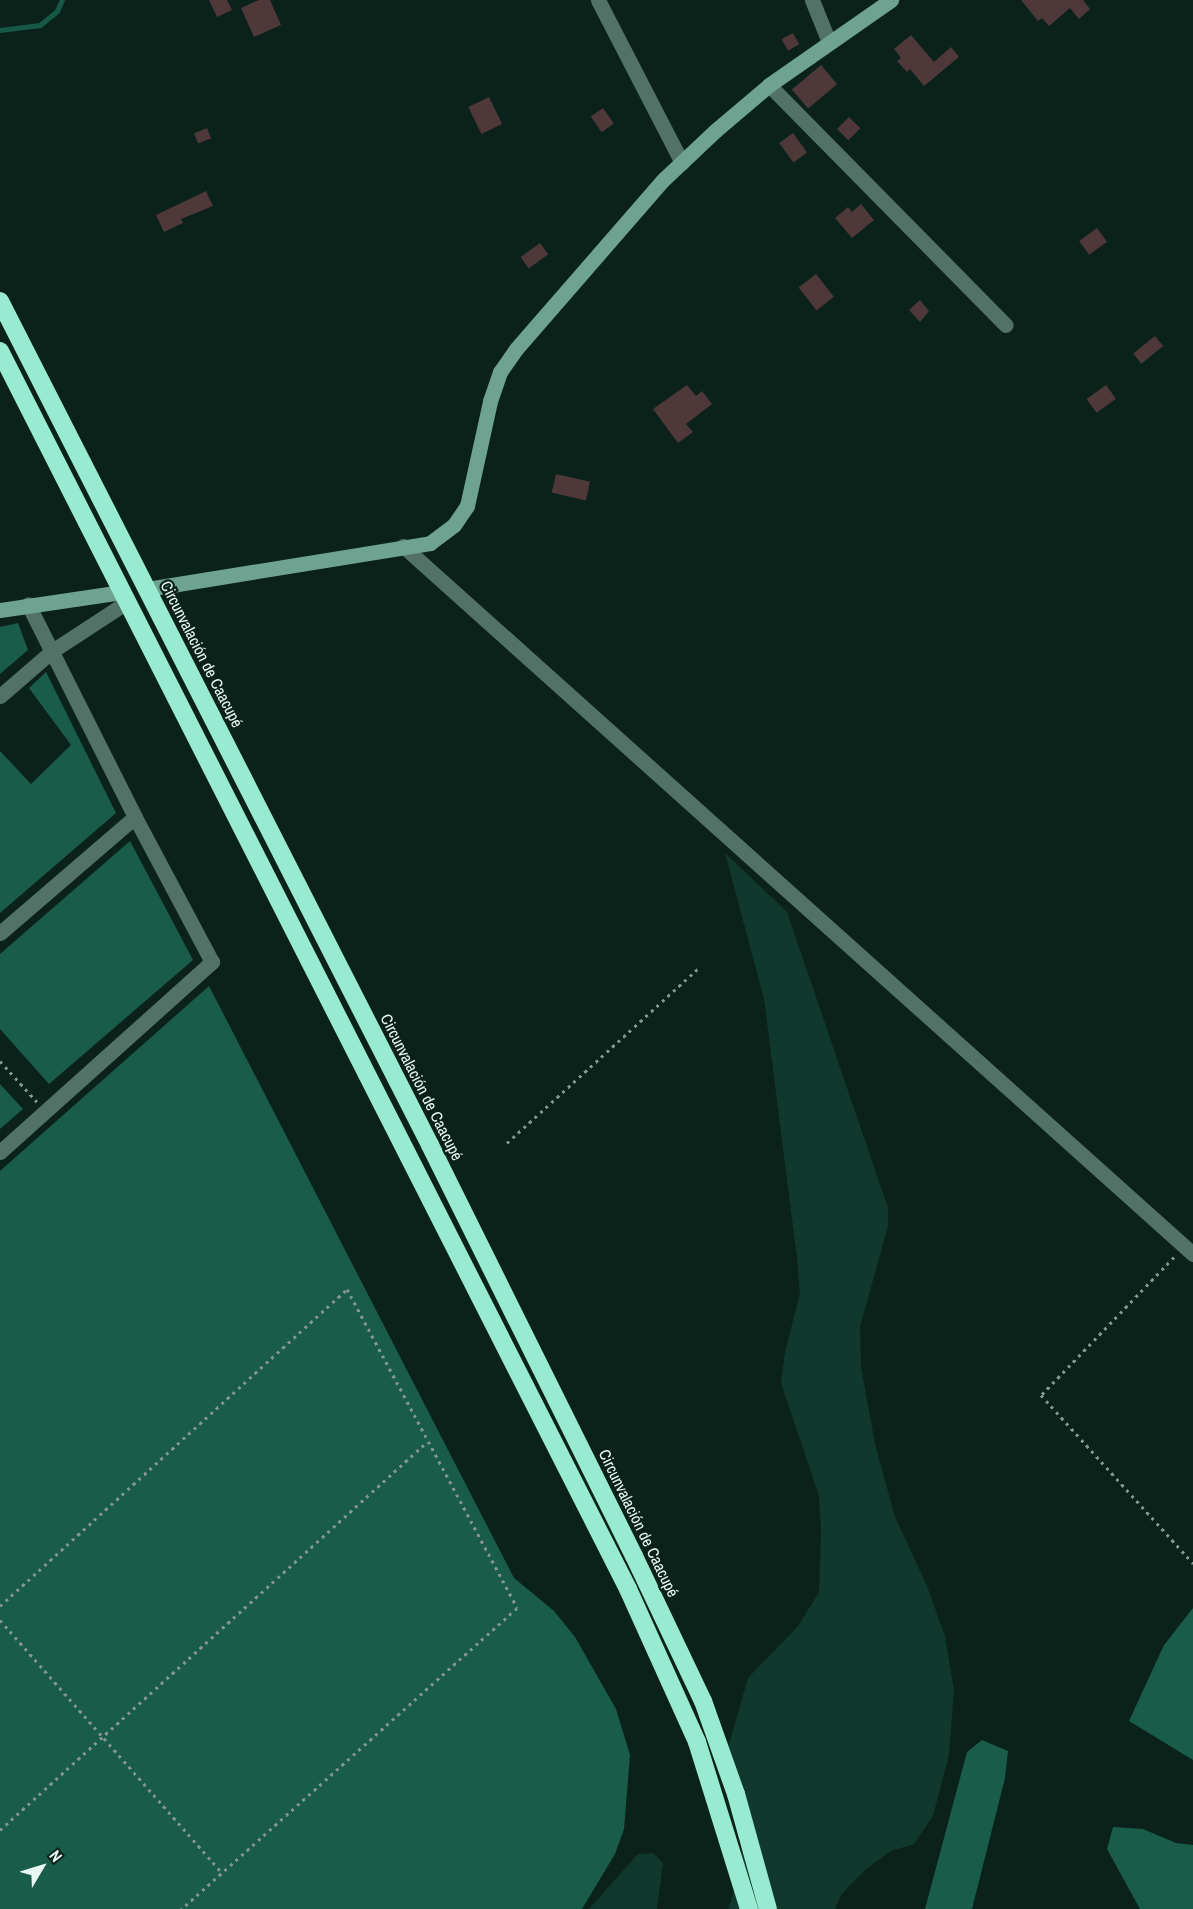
<!DOCTYPE html>
<html>
<head>
<meta charset="utf-8">
<style>
  body { margin:0 }
  #map { position:relative; width:1193px; height:1909px; overflow:hidden; background:#0b221b; font-family:"Archivo Narrow",sans-serif }
  div>[style] { position:absolute }
  [style*='--x'] { left:calc(var(--x)*1px); top:calc(var(--y)*1px); width:calc(var(--w)*1px); rotate:calc(var(--a)*1deg) }
  .green>* { inset:0; background:#11382d }
  .forest>* { inset:0; background:#1a5c4a }
  .stream>* { height:4.5px; margin:-2.25px; padding:0 2.25px; transform-origin:2.25px; border-radius:2.25px; background:#165947 }
  .building>* { inset:0; background:#4f3839; transform-origin:0 0 }
  .path>* { height:3px; margin-top:-1.5px; transform-origin:0; background:repeating-linear-gradient(90deg,#83958f 0 3px,transparent 0 7.5px) }
  .street>* { height:15px; margin:-7.5px; padding:0 7.5px; transform-origin:7.5px; border-radius:7.5px; background:#527167 }
  .secondary>* { height:15px; margin:-7.5px; padding:0 7.5px; transform-origin:7.5px; border-radius:7.5px; background:#6ea291 }
  .highway>* { height:18px; margin:-9px; padding:0 9px; transform-origin:9px; border-radius:9px; background:#98ebd0 }
  span { translate:-50% -50%; white-space:nowrap; text-align:center; line-height:1.15; -webkit-text-stroke:4.5px #0b221b; paint-order:stroke }
  .street-label { font-size:16px; color:#e9f7f2 }
  .north { position:absolute; left:12px; top:1837px; width:60px; height:60px; -webkit-text-stroke:4px #0b221b; paint-order:stroke; rotate:52deg; font-size:16px; font-weight:700; line-height:24px; text-align:center; color:#e9f7f2 }
  .north::after { content:''; display:block; margin:auto; width:21px; height:27px; background:#e9f7f2; clip-path:polygon(50% 0,100% 100%,50% 72%,0 100%) }
</style>
</head>
<body>
<div id="map">
  <div class="green">
    <i style="clip-path:polygon(725px 853px,787px 912px,888px 1208px,888px 1226px,860px 1327px,861px 1367px,875px 1444px,895px 1517px,927px 1586px,945px 1636px,954px 1690px,949px 1755px,933px 1816px,914px 1844px,891px 1851px,866px 1869px,841px 1895px,835px 1909px,728px 1909px,743px 1866px,740px 1831px,722px 1769px,748px 1678px,798px 1626px,819px 1592px,821px 1531px,819px 1496px,781px 1383px,785px 1352px,800px 1293px,797px 1258px,764px 999px)"></i>
    <i style="clip-path:polygon(653px 1853px,663px 1863px,657px 1909px,589px 1909px,638px 1854px)"></i>
  </div>
  <div class="forest">
    <i style="clip-path:polygon(18px 623px,28px 650px,0 674px,0 627px)"></i>
    <i style="clip-path:polygon(46px 672px,116px 813px,0 913px,0 751px,31px 784px,71px 745px,29px 688px)"></i>
    <i style="clip-path:polygon(130px 841px,193px 960px,49px 1084px,0 1029px,0 954px)"></i>
    <i style="clip-path:polygon(209px 986px,514px 1578px,554px 1611px,575px 1637px,616px 1709px,630px 1755px,624px 1829px,615px 1854px,582px 1909px,0 1909px,0 1171px)"></i>
    <i style="clip-path:polygon(0 1084px,23px 1109px,0 1129px)"></i>
    <i style="clip-path:polygon(1193px 1608px,1193px 1760px,1129px 1721px,1164px 1645px)"></i>
    <i style="clip-path:polygon(982px 1740px,1008px 1751px,1005px 1778px,972px 1909px,925px 1909px,967px 1752px)"></i>
    <i style="clip-path:polygon(1113px 1827px,1143px 1829px,1176px 1843px,1193px 1845px,1193px 1909px,1140px 1909px,1107px 1849px)"></i>
  </div>
  <div class="stream">
    <i style="--x:0;--y:30;--w:40;--a:-7.1"></i>
    <i style="--x:40;--y:25;--w:22;--a:-39"></i>
    <i style="--x:57;--y:11;--w:12;--a:-66"></i>
  </div>
  <div class="building">
    <i style="clip-path:polygon(209px 0,227px 0,232px 10px,217px 17px)"></i>
    <i style="clip-path:polygon(259px 0,270px 0,281px 25px,254px 37px,241px 8px)"></i>
    <i style="clip-path:polygon(1021px 0,1083px 0,1090px 9px,1079px 19px,1070px 8px,1049px 26px,1042px 18px,1038px 21px)"></i>
    <i style="left:793px;top:33px;width:13px;height:13px;rotate:61deg"></i>
    <i style="clip-path:polygon(911px 35px,934px 62px,951px 47px,959px 57px,924px 86px,910px 69px,907px 72px,897px 61px,901px 58px,894px 49px)"></i>
    <i style="left:821px;top:65px;width:25px;height:38px;rotate:50deg"></i>
    <i style="left:489px;top:97px;width:30px;height:23px;rotate:64deg"></i>
    <i style="left:603px;top:108px;width:19px;height:15px;rotate:55deg"></i>
    <i style="left:849px;top:117px;width:16px;height:17px;rotate:45deg"></i>
    <i style="left:207px;top:128px;width:11px;height:14px;rotate:68deg"></i>
    <i style="left:793px;top:133px;width:24px;height:17px;rotate:54deg"></i>
    <i style="clip-path:polygon(206px 191px,213px 206px,181px 219px,183px 223px,164px 232px,156px 215px)"></i>
    <i style="clip-path:polygon(861px 204px,874px 220px,852px 238px,835px 218px,848px 207px,852px 212px)"></i>
    <i style="left:1097px;top:228px;width:17px;height:22px;rotate:54deg"></i>
    <i style="left:540px;top:243px;width:14px;height:24px;rotate:54deg"></i>
    <i style="left:816px;top:274px;width:29px;height:22px;rotate:52deg"></i>
    <i style="clip-path:polygon(920px 300px,929px 311px,920px 322px,909px 310px)"></i>
    <i style="left:1155px;top:336px;width:13px;height:28px;rotate:51deg"></i>
    <i style="clip-path:polygon(687px 385px,696px 396px,702px 391px,712px 404px,686px 424px,693px 432px,678px 443px,653px 409px)"></i>
    <i style="left:1106px;top:385px;width:17px;height:24px;rotate:54deg"></i>
    <i style="left:556px;top:474px;width:35px;height:19px;rotate:13deg"></i>
  </div>
  <div class="path">
    <i style="--x:0;--y:1061;--w:55;--a:47.9"></i>
    <i style="--x:507;--y:1143;--w:261;--a:-42.4"></i>
    <i style="--x:1174;--y:1257;--w:192;--a:133.9"></i>
    <i style="--x:1041;--y:1395;--w:227;--a:47.9"></i>
    <i style="--x:0;--y:1606;--w:470;--a:-42.4"></i>
    <i style="--x:347;--y:1289;--w:361;--a:61.9"></i>
    <i style="--x:517;--y:1608;--w:451;--a:138.1"></i>
    <i style="--x:0;--y:1620;--w:337;--a:48.7"></i>
    <i style="--x:0;--y:1830;--w:577;--a:-42.26"></i>
  </div>
  <div class="street">
    <i style="--x:598;--y:0;--w:183;--a:62.7"></i>
    <i style="--x:812;--y:0;--w:45;--a:68"></i>
    <i style="--x:769;--y:85;--w:337;--a:45.4"></i>
    <i style="--x:403;--y:546;--w:1061;--a:41.87"></i>
    <i style="--x:0;--y:696;--w:69;--a:-40.9"></i>
    <i style="--x:52;--y:651;--w:90;--a:-33.2"></i>
    <i style="--x:0;--y:933;--w:178;--a:-40.7"></i>
    <i style="--x:0;--y:1152;--w:285;--a:-41.9"></i>
    <i style="--x:212;--y:962;--w:164;--a:-118"></i>
    <i style="--x:135;--y:817;--w:238;--a:-116.7"></i>
  </div>
  <div class="secondary">
    <i style="--x:147;--y:589;--w:287;--a:-9.2"></i>
    <i style="--x:430;--y:543;--w:30;--a:-37"></i>
    <i style="--x:454;--y:525;--w:23;--a:-56"></i>
    <i style="--x:467;--y:506;--w:107;--a:-77.6"></i>
    <i style="--x:490;--y:401;--w:31;--a:-71"></i>
    <i style="--x:500;--y:372;--w:28;--a:-55"></i>
    <i style="--x:516;--y:349;--w:225;--a:-49"></i>
    <i style="--x:664;--y:179;--w:71;--a:-43.3"></i>
    <i style="--x:716;--y:130;--w:70;--a:-40.3"></i>
    <i style="--x:769;--y:85;--w:149;--a:-34.9"></i>
    <i style="--x:0;--y:610;--w:123;--a:-8.4"></i>
  </div>
  <div class="highway">
    <i style="--x:0;--y:301;--w:947;--a:63"></i>
    <i style="--x:430;--y:1145;--w:459;--a:63.6"></i>
    <i style="--x:634;--y:1556;--w:161;--a:64.6"></i>
    <i style="--x:703;--y:1701;--w:99;--a:70.5"></i>
    <i style="--x:736;--y:1794;--w:119;--a:74.5"></i>
    <i style="--x:0;--y:351;--w:1388;--a:63.1"></i>
    <i style="--x:628;--y:1589;--w:168;--a:65.7"></i>
    <i style="--x:697;--y:1742;--w:175;--a:72.7"></i>
  </div>
  <div class="street-label">
    <span style="left:202px;top:654px;rotate:63deg">Circunvalación de Caacupé</span>
    <span style="left:422px;top:1087px;rotate:63deg">Circunvalación de Caacupé</span>
    <span style="left:639px;top:1523px;rotate:64deg">Circunvalación de Caacupé</span>
  </div>
  <div class="north">N</div>
</div>
</body>
</html>
